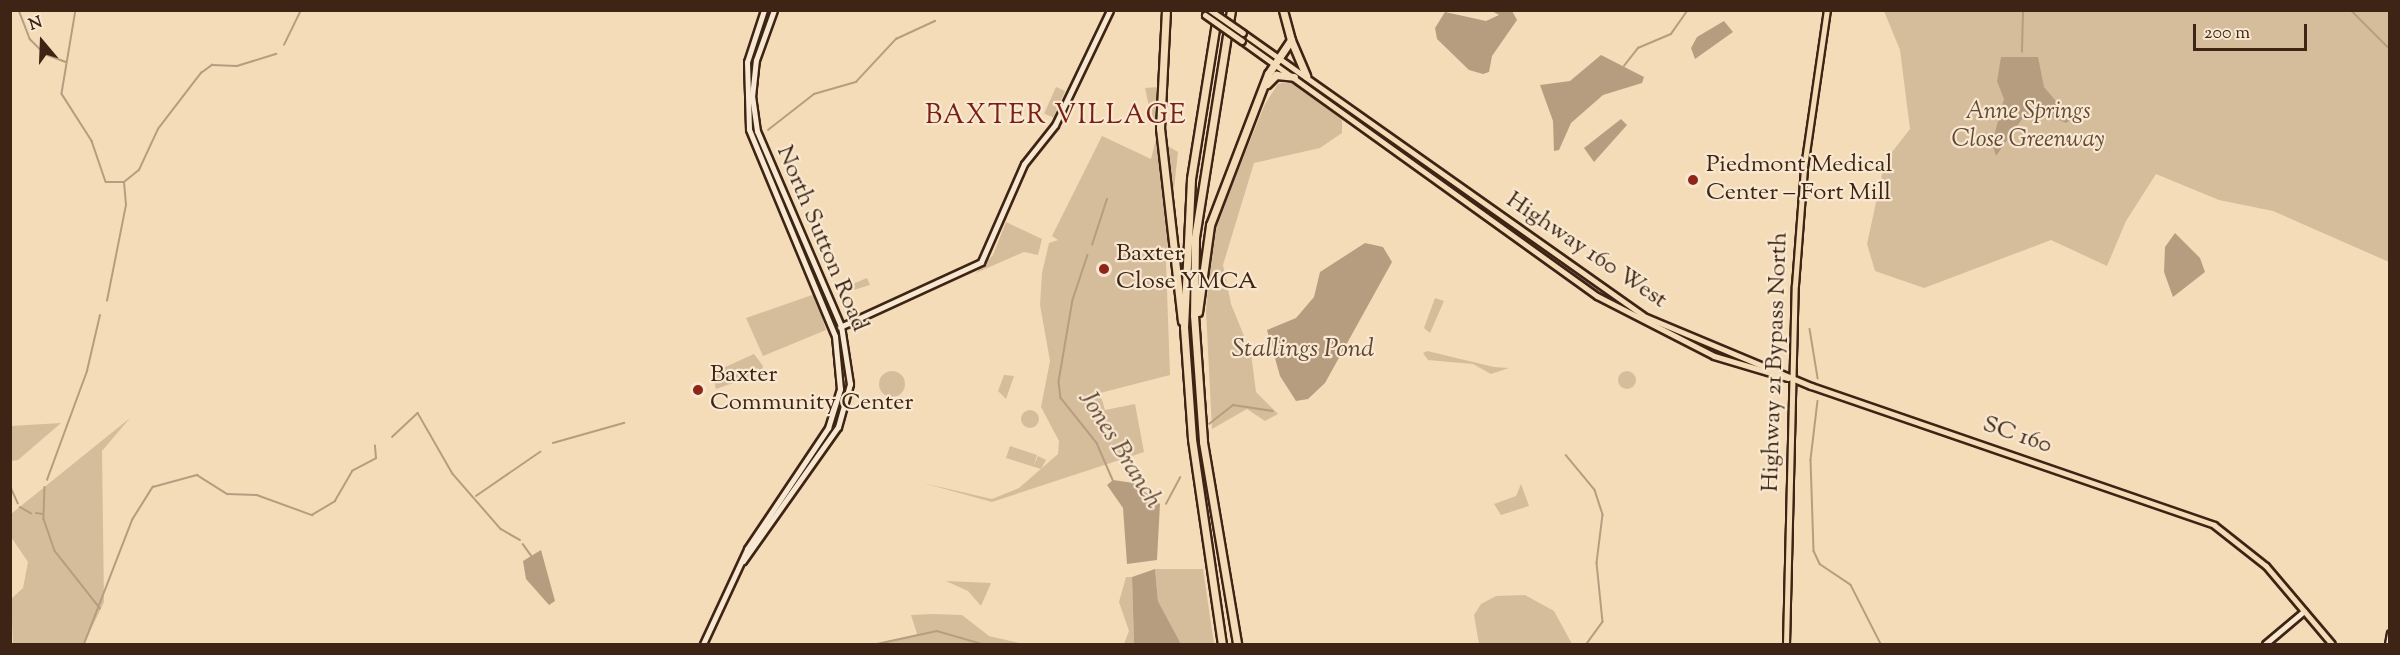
<!DOCTYPE html>
<html>
<head>
<meta charset="utf-8">
<style>
  body { margin:0 }
  #map { position:relative; width:2400px; height:655px; overflow:hidden; background:#f4dcb8; font-family:"Sorts Mill Goudy",serif }
  div>[style] { position:absolute }
  [style*='--x'] { left:calc(var(--x)*1px); top:calc(var(--y)*1px); width:calc(var(--w)*1px); rotate:calc(var(--a)*1deg) }
  .green>* { inset:0; background:#d5bd9c; transform-origin:0 0 }
  .round { border-radius:50% }
  .water>* { inset:0; background:#b69d80 }
  .stream>* { height:1.5px; margin:-0.75px; padding:0 0.75px; transform-origin:0.75px; border-radius:0.75px; background:#b69d80 }
  .roads { filter:drop-shadow(2px 0 #3d2414) drop-shadow(-2px 0 #3d2414) drop-shadow(0 2px #3d2414) drop-shadow(0 -2px #3d2414) }
  .secondary>* { height:5px; margin:-2.5px; padding:0 2.5px; transform-origin:2.5px; border-radius:2.5px; background:#f8e8d1 }
  .primary>* { height:5px; margin:-2.5px; padding:0 2.5px; transform-origin:2.5px; border-radius:2.5px; background:#f4dcb8 }
  .highway>* { height:7px; margin:-3.5px; padding:0 3.5px; transform-origin:3.5px; border-radius:3.5px; background:#f4dcb8 }
  .bridges { filter:drop-shadow(2px 0 #3d2414) drop-shadow(-2px 0 #3d2414) drop-shadow(0 2px #3d2414) drop-shadow(0 -2px #3d2414) }
  .primary-bridge>* { height:5px; margin:-2.5px; padding:0 2.5px; transform-origin:2.5px; border-radius:2.5px; background:#f4dcb8 }
  .dots>* { width:16px; height:16px; translate:-50% -50%; box-sizing:border-box; border:3px solid #f8e8d1; border-radius:50% }
  span { translate:-50% -50%; white-space:nowrap; text-align:center; line-height:1.15; -webkit-text-stroke:4.5px #f8e8d1; paint-order:stroke }
  .park-label { font-size:24px; color:#634a36; font-style:italic }
  .poi-label { font-size:24px; color:#3d2414 }
  .left { translate:0 -50%; text-align:left }
  .street-label { font-size:24px; color:#3d2414 }
  .water-label { font-size:26px; color:#614834; font-style:italic }
  .quarter-label { font-size:27px; color:#7a1f14; letter-spacing:1.5px }
  .frame { position:absolute; inset:0; border:12px solid #3d2414; pointer-events:none }
  .north { position:absolute; left:12px; top:12px; width:60px; height:60px; -webkit-text-stroke:4px #f8e8d1; paint-order:stroke; rotate:341deg; font-size:16px; font-weight:700; line-height:24px; text-align:center; color:#3d2414 }
  .north::after { content:''; display:block; margin:auto; width:21px; height:27px; background:#3d2414; clip-path:polygon(50% 0,100% 100%,50% 72%,0 100%) }
  .scale { position:absolute; left:2193px; top:24px; width:114px; height:27px; box-sizing:border-box; border:3px solid #3d2414; border-top:0; padding-left:8px; font-size:18px; line-height:21px; white-space:nowrap; color:#3d2414; -webkit-text-stroke:4px #f8e8d1; paint-order:stroke }
</style>
</head>
<body>
<div id="map">
  <div class="green">
    <i style="clip-path:polygon(1884px 11px,2389px 11px,2389px 262px,2273px 211px,2219px 200px,2156px 174px,2126px 221px,2107px 266px,2051px 240px,1924px 288px,1875px 271px,1867px 244px,1885px 161px,1910px 129px,1900px 50px)"></i>
    <i style="clip-path:polygon(1291px 80px,1342px 120px,1342px 133px,1320px 148px,1254px 163px,1223px 265px,1231px 304px,1251px 353px,1256px 392px,1278px 414px,1265px 421px,1247px 409px,1212px 429px,1206px 311px,1213px 232px,1265px 104px,1278px 84px)"></i>
    <i style="left:1056px;top:87px;width:10px;height:29px;rotate:24deg"></i>
    <i style="clip-path:polygon(1159px 87px,1159px 116px,1153px 125px,1145px 88px)"></i>
    <i style="clip-path:polygon(1102px 136px,1151px 159px,1156px 139px,1178px 152px,1166px 262px,1170px 375px,1100px 393px,1105px 410px,1135px 404px,1144px 452px,992px 502px,923px 483px,992px 499px,1019px 488px,1058px 454px,1059px 441px,1041px 407px,1050px 361px,1040px 305px,1042px 273px,1049px 243px,1058px 240px,1052px 236px)"></i>
    <i style="clip-path:polygon(1006px 222px,1042px 239px,1038px 255px,1024px 252px,976px 273px,993px 255px)"></i>
    <i style="clip-path:polygon(867px 278px,870px 285px,840px 294px,841px 289px)"></i>
    <i style="clip-path:polygon(815px 294px,826px 330px,763px 356px,746px 318px)"></i>
    <i style="clip-path:polygon(1435px 298px,1444px 301px,1430px 333px,1424px 328px)"></i>
    <i style="clip-path:polygon(1427px 351px,1494px 367px,1509px 368px,1491px 374px,1473px 364px,1428px 360px,1423px 353px)"></i>
    <i style="clip-path:polygon(754px 354px,763px 366px,761px 373px,716px 389px,712px 373px)"></i>
    <i class="round" style="left:879px;top:371px;width:26px;height:26px"></i>
    <i class="round" style="left:1618px;top:371px;width:18px;height:18px"></i>
    <i style="clip-path:polygon(1004px 375px,1014px 376px,1006px 399px,998px 391px)"></i>
    <i class="round" style="left:1021px;top:410px;width:18px;height:18px"></i>
    <i style="clip-path:polygon(130px 418px,102px 451px,104px 602px,84px 644px,13px 644px,11px 599px,23px 588px,28px 562px,11px 537px,11px 514px)"></i>
    <i style="clip-path:polygon(61px 423px,18px 460px,11px 461px,11px 426px)"></i>
    <i style="clip-path:polygon(1010px 446px,1037px 455px,1034px 465px,1038px 456px,1046px 460px,1041px 469px,1006px 458px)"></i>
    <i style="clip-path:polygon(1521px 484px,1529px 506px,1501px 515px,1494px 504px,1516px 496px)"></i>
    <i style="clip-path:polygon(1155px 569px,1203px 569px,1214px 644px,1181px 644px,1158px 601px)"></i>
    <i style="clip-path:polygon(1126px 577px,1132px 577px,1134px 644px,1124px 644px,1129px 631px,1119px 602px)"></i>
    <i style="clip-path:polygon(946px 581px,991px 583px,981px 606px,968px 591px)"></i>
    <i style="clip-path:polygon(1525px 595px,1554px 611px,1572px 644px,1479px 644px,1474px 615px,1481px 604px,1496px 596px)"></i>
    <i style="clip-path:polygon(932px 614px,962px 615px,989px 636px,1024px 644px,877px 644px,917px 634px,911px 615px)"></i>
  </div>
  <div class="water">
    <i style="clip-path:polygon(1492px 11px,1512px 11px,1517px 20px,1492px 56px,1489px 72px,1483px 74px,1469px 70px,1437px 39px,1435px 28px,1445px 12px,1486px 21px,1499px 15px)"></i>
    <i style="clip-path:polygon(1724px 21px,1733px 32px,1695px 59px,1691px 48px,1697px 37px)"></i>
    <i style="clip-path:polygon(1601px 55px,1644px 77px,1642px 83px,1603px 95px,1571px 123px,1559px 150px,1554px 151px,1553px 121px,1540px 85px,1570px 81px)"></i>
    <i style="clip-path:polygon(2001px 57px,2038px 57px,2044px 87px,2071px 119px,2066px 123px,2037px 111px,2025px 115px,1996px 156px,1992px 143px,2004px 99px,1997px 81px)"></i>
    <i style="clip-path:polygon(1621px 119px,1627px 125px,1594px 162px,1584px 148px)"></i>
    <i style="clip-path:polygon(2175px 233px,2200px 258px,2205px 272px,2173px 297px,2164px 272px,2165px 247px)"></i>
    <i style="clip-path:polygon(1365px 243px,1383px 247px,1392px 262px,1325px 383px,1308px 399px,1296px 401px,1280px 376px,1267px 330px,1296px 318px,1314px 297px,1320px 272px)"></i>
    <i style="clip-path:polygon(1113px 480px,1134px 483px,1160px 504px,1157px 560px,1127px 564px,1123px 508px,1107px 485px)"></i>
    <i style="clip-path:polygon(541px 550px,555px 601px,549px 605px,526px 579px,523px 561px)"></i>
    <i style="clip-path:polygon(1155px 569px,1158px 601px,1181px 644px,1134px 644px,1132px 577px)"></i>
  </div>
  <div class="stream">
    <i style="--x:19;--y:10;--w:31;--a:69"></i>
    <i style="--x:30;--y:39;--w:21;--a:45"></i>
    <i style="--x:45;--y:54;--w:22;--a:21"></i>
    <i style="--x:76;--y:10;--w:85;--a:99.5"></i>
    <i style="--x:62;--y:94;--w:56;--a:57.4"></i>
    <i style="--x:92;--y:141;--w:43;--a:71.1"></i>
    <i style="--x:106;--y:182;--w:17;--a:0"></i>
    <i style="--x:2351;--y:10;--w:55;--a:45"></i>
    <i style="--x:284;--y:45;--w:39;--a:-64"></i>
    <i style="--x:2022;--y:52;--w:42;--a:-88.6"></i>
    <i style="--x:1624;--y:66;--w:23;--a:-52"></i>
    <i style="--x:1638;--y:48;--w:36;--a:-23"></i>
    <i style="--x:1671;--y:34;--w:29;--a:-55"></i>
    <i style="--x:768;--y:130;--w:58;--a:-38"></i>
    <i style="--x:814;--y:94;--w:44;--a:-15.9"></i>
    <i style="--x:856;--y:82;--w:59;--a:-47.1"></i>
    <i style="--x:896;--y:39;--w:43;--a:-24.8"></i>
    <i style="--x:124;--y:182;--w:19;--a:-39"></i>
    <i style="--x:139;--y:170;--w:45;--a:-65.1"></i>
    <i style="--x:158;--y:129;--w:71;--a:-52.5"></i>
    <i style="--x:201;--y:73;--w:14;--a:-36"></i>
    <i style="--x:212;--y:65;--w:25;--a:2"></i>
    <i style="--x:237;--y:66;--w:41;--a:-17.1"></i>
    <i style="--x:1092;--y:245;--w:48;--a:-71.9"></i>
    <i style="--x:1088;--y:255;--w:47;--a:108.4"></i>
    <i style="--x:1073;--y:300;--w:83;--a:99.7"></i>
    <i style="--x:1059;--y:382;--w:16;--a:83"></i>
    <i style="--x:1061;--y:398;--w:58;--a:51.3"></i>
    <i style="--x:1097;--y:443;--w:40;--a:66.6"></i>
    <i style="--x:107;--y:301;--w:98;--a:-78.8"></i>
    <i style="--x:126;--y:205;--w:22;--a:-95"></i>
    <i style="--x:1810;--y:329;--w:50;--a:80.7"></i>
    <i style="--x:1818;--y:401;--w:59;--a:96.8"></i>
    <i style="--x:1811;--y:460;--w:91;--a:88.1"></i>
    <i style="--x:1814;--y:551;--w:14;--a:65"></i>
    <i style="--x:1820;--y:564;--w:37;--a:34"></i>
    <i style="--x:1851;--y:585;--w:66;--a:63"></i>
    <i style="--x:1209;--y:424;--w:31;--a:-38"></i>
    <i style="--x:1233;--y:405;--w:40;--a:8.5"></i>
    <i style="--x:392;--y:437;--w:35;--a:-43"></i>
    <i style="--x:418;--y:413;--w:70;--a:60.2"></i>
    <i style="--x:453;--y:474;--w:73;--a:48.9"></i>
    <i style="--x:501;--y:529;--w:22;--a:30"></i>
    <i style="--x:553;--y:443;--w:74;--a:-15.7"></i>
    <i style="--x:1566;--y:455;--w:45;--a:50.4"></i>
    <i style="--x:1595;--y:490;--w:26;--a:72"></i>
    <i style="--x:1603;--y:515;--w:48;--a:97.1"></i>
    <i style="--x:1597;--y:563;--w:59;--a:84.2"></i>
    <i style="--x:1603;--y:622;--w:27;--a:126"></i>
    <i style="--x:47;--y:480;--w:116;--a:-69.8"></i>
    <i style="--x:87;--y:371;--w:57;--a:-76.9"></i>
    <i style="--x:10;--y:485;--w:20;--a:66"></i>
    <i style="--x:45;--y:487;--w:32;--a:92"></i>
    <i style="--x:44;--y:519;--w:34;--a:71"></i>
    <i style="--x:55;--y:551;--w:73;--a:51.7"></i>
    <i style="--x:476;--y:496;--w:78;--a:-34.5"></i>
    <i style="--x:1166;--y:504;--w:30;--a:-62"></i>
    <i style="--x:20;--y:507;--w:13;--a:29"></i>
    <i style="--x:36;--y:513;--w:7;--a:8"></i>
    <i style="--x:523;--y:544;--w:14;--a:54"></i>
    <i style="--x:84;--y:644;--w:133;--a:-68.8"></i>
    <i style="--x:132;--y:520;--w:39;--a:-58"></i>
    <i style="--x:153;--y:487;--w:46;--a:-15.3"></i>
    <i style="--x:197;--y:475;--w:36;--a:32"></i>
    <i style="--x:228;--y:494;--w:29;--a:2"></i>
    <i style="--x:257;--y:495;--w:59;--a:20"></i>
    <i style="--x:312;--y:515;--w:27;--a:-31"></i>
    <i style="--x:335;--y:501;--w:34;--a:-60"></i>
    <i style="--x:352;--y:471;--w:27;--a:-28"></i>
    <i style="--x:376;--y:458;--w:12;--a:-95"></i>
    <i style="--x:877;--y:644;--w:61;--a:-12.2"></i>
    <i style="--x:937;--y:631;--w:47;--a:16.1"></i>
  </div>
  <div class="roads">
    <div class="secondary">
      <i style="--x:840;--y:327;--w:155;--a:-24.7"></i>
      <i style="--x:981;--y:262;--w:107;--a:-66.3"></i>
      <i style="--x:1024;--y:164;--w:50;--a:-51.5"></i>
      <i style="--x:1055;--y:125;--w:127;--a:-64.4"></i>
      <i style="--x:743;--y:561;--w:164;--a:-54.7"></i>
      <i style="--x:838;--y:427;--w:45;--a:-74.4"></i>
      <i style="--x:850;--y:384;--w:59;--a:-98.8"></i>
      <i style="--x:841;--y:326;--w:212;--a:-113.3"></i>
      <i style="--x:757;--y:131;--w:34;--a:-98"></i>
      <i style="--x:752;--y:97;--w:37;--a:-84"></i>
      <i style="--x:756;--y:60;--w:53;--a:-70.2"></i>
      <i style="--x:703;--y:644;--w:105;--a:-65.1"></i>
      <i style="--x:747;--y:549;--w:146;--a:-56.2"></i>
      <i style="--x:828;--y:428;--w:41;--a:-72.9"></i>
      <i style="--x:840;--y:389;--w:53;--a:-95.4"></i>
      <i style="--x:835;--y:336;--w:224;--a:-112.6"></i>
      <i style="--x:749;--y:129;--w:67;--a:-91.7"></i>
      <i style="--x:747;--y:62;--w:55;--a:-71.9"></i>
      <i style="--x:2265;--y:644;--w:51;--a:-40.2"></i>
      <i style="--x:2388;--y:644;--w:11;--a:-80"></i>
    </div>
    <div class="primary">
      <i style="--x:1243;--y:33;--w:493;--a:35.2"></i>
      <i style="--x:1646;--y:317;--w:179;--a:22.7"></i>
      <i style="--x:1811;--y:386;--w:426;--a:19"></i>
      <i style="--x:2214;--y:525;--w:66;--a:38.3"></i>
      <i style="--x:2266;--y:566;--w:102;--a:49.8"></i>
      <i style="--x:1242;--y:41;--w:437;--a:35.7"></i>
      <i style="--x:1597;--y:296;--w:131;--a:27.1"></i>
      <i style="--x:1714;--y:356;--w:77;--a:16.6"></i>
      <i style="--x:1786;--y:644;--w:359;--a:-88.6"></i>
      <i style="--x:1795;--y:285;--w:118;--a:-85.6"></i>
      <i style="--x:1804;--y:167;--w:159;--a:-81.7"></i>
    </div>
    <div class="highway">
      <i style="--x:1166;--y:10;--w:118;--a:92.9"></i>
      <i style="--x:1160;--y:128;--w:194;--a:83.5"></i>
      <i style="--x:1218;--y:10;--w:171;--a:99.1"></i>
      <i style="--x:1191;--y:179;--w:148;--a:92.7"></i>
      <i style="--x:1184;--y:327;--w:112;--a:85.9"></i>
      <i style="--x:1192;--y:439;--w:207;--a:81.7"></i>
      <i style="--x:1231;--y:10;--w:231;--a:99"></i>
      <i style="--x:1195;--y:238;--w:77;--a:90.7"></i>
      <i style="--x:1194;--y:315;--w:127;--a:85.9"></i>
      <i style="--x:1203;--y:442;--w:205;--a:80.4"></i>
      <i style="--x:1291;--y:40;--w:39;--a:67"></i>
      <i style="--x:1267;--y:84;--w:13;--a:-45"></i>
      <i style="--x:1276;--y:75;--w:18;--a:6"></i>
      <i style="--x:1198;--y:312;--w:88;--a:-82.1"></i>
      <i style="--x:1210;--y:225;--w:162;--a:-69"></i>
      <i style="--x:1268;--y:74;--w:41;--a:-55.9"></i>
      <i style="--x:1291;--y:40;--w:31;--a:-105"></i>
    </div>
  </div>
  <div class="bridges">
    <div class="primary-bridge">
      <i style="--x:1210;--y:10;--w:40;--a:34.9"></i>
      <i style="--x:1205;--y:15;--w:45;--a:35.1"></i>
    </div>
  </div>
  <div class="dots">
    <i style="left:1693px;top:180px;background:#8f2418"></i>
    <i style="left:1104px;top:269px;background:#8f2418"></i>
    <i style="left:698px;top:390px;background:#8f2418"></i>
  </div>
  <div class="park-label">
    <span style="left:2028px;top:127px">Anne Springs<br>Close Greenway</span>
  </div>
  <div class="poi-label">
    <span class="left" style="left:1706px;top:180px">Piedmont Medical<br>Center – Fort Mill</span>
    <span class="left" style="left:1116px;top:269px">Baxter<br>Close YMCA</span>
    <span class="left" style="left:710px;top:390px">Baxter<br>Community Center</span>
  </div>
  <div class="street-label">
    <span style="left:821px;top:239px;rotate:67deg">North Sutton Road</span>
    <span style="left:1586px;top:251px;rotate:34deg">Highway 160 West</span>
    <span style="left:1776px;top:362px;rotate:-88deg">Highway 21 Bypass North</span>
    <span style="left:2017px;top:436px;rotate:19deg">SC 160</span>
  </div>
  <div class="water-label">
    <span style="left:1303px;top:350px">Stallings Pond</span>
    <span style="left:1120px;top:450px;rotate:58deg">Jones Branch</span>
  </div>
  <div class="quarter-label">
    <span style="left:1056px;top:117px">BAXTER VILLAGE</span>
  </div>
  <div class="frame"></div>
  <div class="north">N</div>
  <div class="scale">200 m</div>
</div>
</body>
</html>
